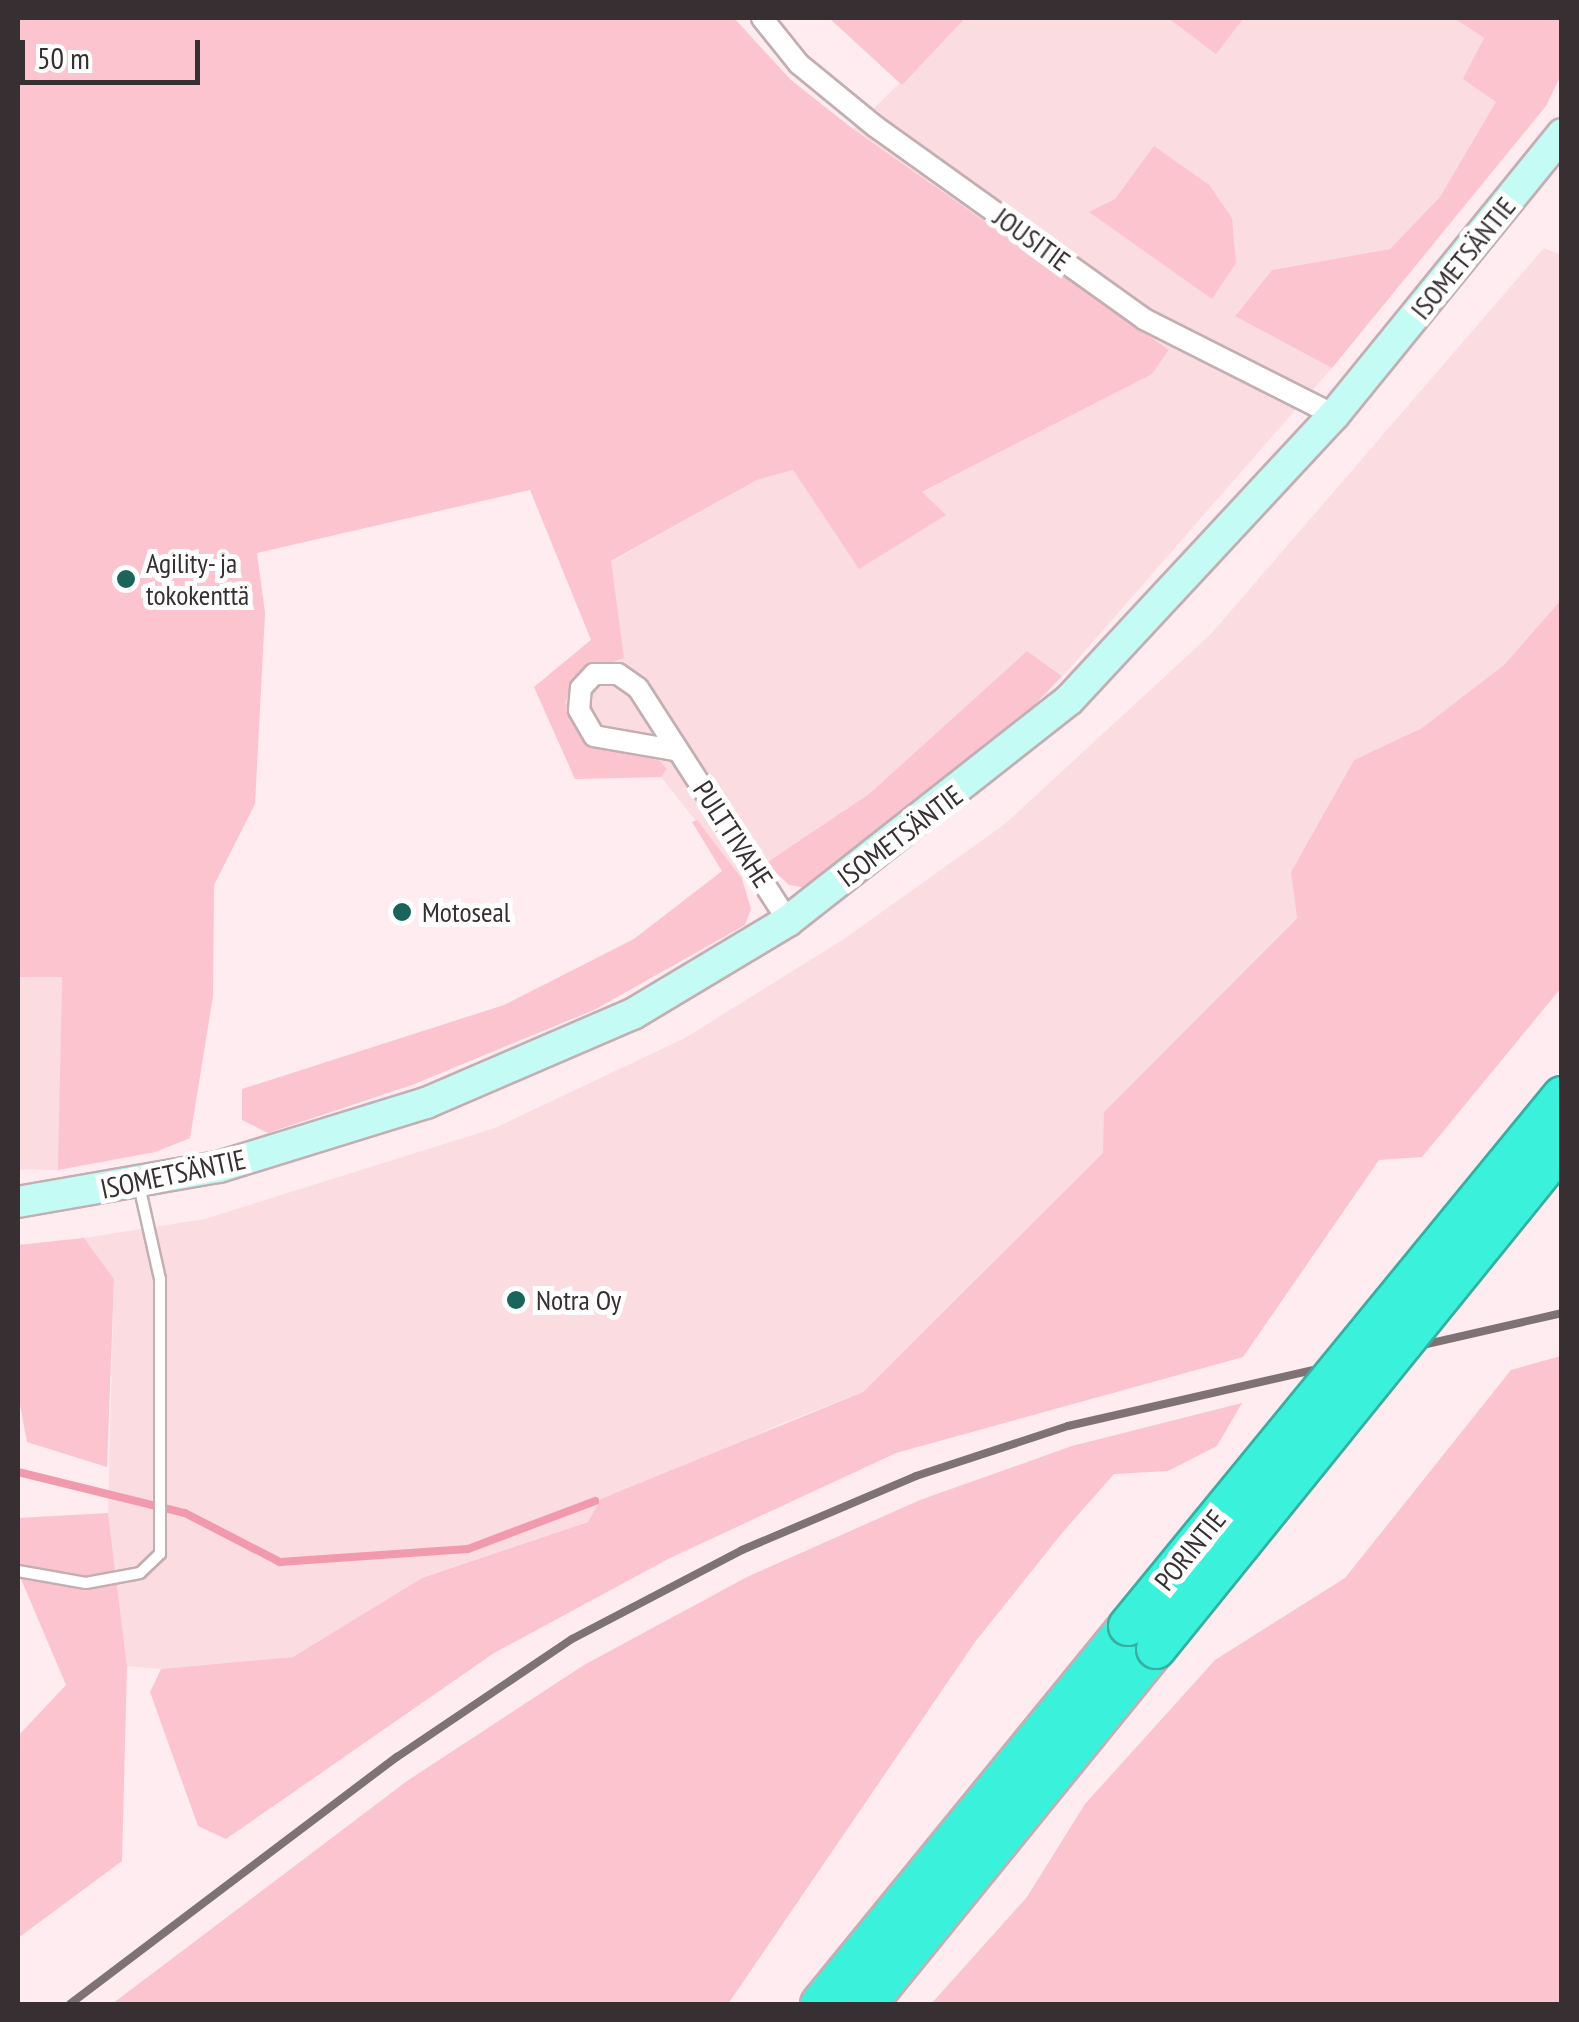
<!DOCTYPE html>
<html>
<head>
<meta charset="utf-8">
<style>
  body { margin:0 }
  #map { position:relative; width:1579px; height:2022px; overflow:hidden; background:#ffecf0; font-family:"PT Sans Narrow",sans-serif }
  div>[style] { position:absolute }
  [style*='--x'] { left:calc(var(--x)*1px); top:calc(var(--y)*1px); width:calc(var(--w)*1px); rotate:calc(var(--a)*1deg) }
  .built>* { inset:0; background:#fbdce1; transform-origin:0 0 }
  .green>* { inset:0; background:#fbc4cf }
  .stream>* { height:8px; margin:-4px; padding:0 4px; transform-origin:4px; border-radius:4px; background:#f19aad }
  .roads { filter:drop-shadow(2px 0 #c3aeb2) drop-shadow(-2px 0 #c3aeb2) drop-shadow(0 2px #c3aeb2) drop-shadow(0 -2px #c3aeb2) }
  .lane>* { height:10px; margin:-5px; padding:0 5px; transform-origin:5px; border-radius:5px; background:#fff }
  .street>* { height:20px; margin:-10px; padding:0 10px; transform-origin:10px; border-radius:10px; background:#fff }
  .secondary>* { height:30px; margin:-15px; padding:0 15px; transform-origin:15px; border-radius:15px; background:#c4fbf4 }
  .highway>* { height:38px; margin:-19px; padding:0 19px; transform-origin:19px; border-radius:19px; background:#3af2db }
  .rail>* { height:8px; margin:-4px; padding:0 4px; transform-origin:4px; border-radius:4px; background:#7e7275 }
  .bridges { filter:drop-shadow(2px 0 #39aea0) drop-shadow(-2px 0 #39aea0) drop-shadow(0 2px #39aea0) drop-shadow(0 -2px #39aea0) }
  .highway-bridge>* { height:38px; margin:-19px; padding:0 19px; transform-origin:19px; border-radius:19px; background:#3af2db }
  .dots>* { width:28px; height:28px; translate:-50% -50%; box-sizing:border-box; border:5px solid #fff; border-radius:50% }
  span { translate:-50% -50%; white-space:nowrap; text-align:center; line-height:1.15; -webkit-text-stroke:10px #fff; paint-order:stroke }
  .street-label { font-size:28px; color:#372f31 }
  .poi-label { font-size:28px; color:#372f31 }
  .left { translate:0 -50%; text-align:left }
  .frame { position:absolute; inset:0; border:20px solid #372f31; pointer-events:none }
  .scale { position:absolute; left:20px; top:40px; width:180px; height:45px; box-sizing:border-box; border:5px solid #372f31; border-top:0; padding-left:12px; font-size:30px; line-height:35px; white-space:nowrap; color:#372f31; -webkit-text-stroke:8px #fff; paint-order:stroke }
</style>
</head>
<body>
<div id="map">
  <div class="built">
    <i style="clip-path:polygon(965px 18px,1168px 18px,1216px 53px,1244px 18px,1454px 18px,1484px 38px,1497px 102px,1440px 197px,1390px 249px,1272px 270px,1235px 315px,1332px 368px,1063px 676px,1027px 651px,869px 794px,742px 879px,661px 777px,575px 779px,534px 687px,591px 640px,611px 562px,757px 480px,793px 470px,859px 568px,945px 514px,921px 493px,1151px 374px,1169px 351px,853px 129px)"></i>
    <i style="clip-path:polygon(1544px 248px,1561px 255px,1561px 600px,1504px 665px,1422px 728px,1354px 760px,1291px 872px,1297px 917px,1104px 1112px,1104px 1153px,863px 1392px,773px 1427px,588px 1522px,422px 1578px,293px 1657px,161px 1669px,127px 1666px,108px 1513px,114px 1279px,84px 1238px,205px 1219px,495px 1128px,685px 1038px,844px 939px,1005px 824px,1211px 634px)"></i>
    <i style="left:62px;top:976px;width:194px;height:44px;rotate:91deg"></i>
  </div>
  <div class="green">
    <i style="clip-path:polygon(18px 18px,734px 18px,791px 80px,853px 129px,1169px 350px,1152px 374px,922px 492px,946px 515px,859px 569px,793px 470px,757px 480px,611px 561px,624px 658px,585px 672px,565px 702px,588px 741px,660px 761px,667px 769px,661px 777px,575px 779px,534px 687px,591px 640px,530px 490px,257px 553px,265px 613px,255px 804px,214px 885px,213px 996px,190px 1138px,155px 1152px,58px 1170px,62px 977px,18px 977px)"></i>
    <i style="clip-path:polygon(829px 18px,965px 18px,902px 85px)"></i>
    <i style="clip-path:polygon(1168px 18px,1244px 18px,1216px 54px)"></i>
    <i style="clip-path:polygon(1454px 18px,1561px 18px,1561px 75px,1546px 106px,1332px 368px,1235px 316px,1272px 270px,1390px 249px,1440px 197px,1496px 102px,1463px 79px,1484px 38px)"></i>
    <i style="clip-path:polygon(1154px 146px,1209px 185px,1232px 218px,1236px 263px,1212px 299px,1089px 212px,1115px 199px)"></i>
    <i style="clip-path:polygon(1561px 600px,1561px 988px,1422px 1157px,1379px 1160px,1243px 1357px,896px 1453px,670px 1558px,494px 1653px,226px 1839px,198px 1826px,150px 1692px,161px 1669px,293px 1657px,422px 1578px,588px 1522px,601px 1499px,863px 1392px,1103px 1153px,1104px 1112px,1297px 918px,1291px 872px,1354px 760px,1422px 728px,1504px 665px)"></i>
    <i style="clip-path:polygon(1027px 651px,1062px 676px,1010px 731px,807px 888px,789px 885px,766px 863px,869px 794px)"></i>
    <i style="clip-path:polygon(697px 820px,742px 879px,751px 909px,745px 925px,596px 1009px,412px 1085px,268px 1133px,242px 1120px,242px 1089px,504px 1005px,634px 939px,722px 871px,692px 822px)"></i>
    <i style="clip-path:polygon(84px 1238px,114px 1279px,107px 1467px,27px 1442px,18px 1395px,18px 1245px)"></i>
    <i style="clip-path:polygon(1561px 1356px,1561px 2004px,931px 2004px,1027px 1897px,1085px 1804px,1215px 1660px,1345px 1578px,1511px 1370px)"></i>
    <i style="clip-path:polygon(1242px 1403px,1217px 1446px,1168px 1471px,1114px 1474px,1062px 1533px,975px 1642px,728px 2004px,112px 2004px,407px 1781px,584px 1665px,747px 1577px,920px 1500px,1072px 1446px)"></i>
    <i style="clip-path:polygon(108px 1513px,127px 1666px,122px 1861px,18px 1938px,18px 1736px,66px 1685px,18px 1572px,18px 1518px)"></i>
  </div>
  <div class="stream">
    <i style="--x:18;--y:1472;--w:172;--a:13.8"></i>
    <i style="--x:185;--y:1513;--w:107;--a:27.3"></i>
    <i style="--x:280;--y:1562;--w:188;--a:-4"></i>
    <i style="--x:468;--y:1549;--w:136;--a:-20.7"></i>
  </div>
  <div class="roads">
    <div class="lane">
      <i style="--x:18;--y:1571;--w:69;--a:10"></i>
      <i style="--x:86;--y:1583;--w:55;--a:-10.5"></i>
      <i style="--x:140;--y:1573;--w:28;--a:-44"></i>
      <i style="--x:160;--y:1554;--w:275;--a:-90"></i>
      <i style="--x:160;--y:1279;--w:96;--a:-102.6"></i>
    </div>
    <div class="street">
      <i style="--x:762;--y:18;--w:59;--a:51.2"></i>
      <i style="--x:799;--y:64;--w:99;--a:39.3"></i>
      <i style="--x:876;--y:127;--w:330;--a:35.6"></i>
      <i style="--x:1144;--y:319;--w:213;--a:26.8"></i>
      <i style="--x:674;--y:750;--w:81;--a:-170.1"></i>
      <i style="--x:594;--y:736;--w:30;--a:-120"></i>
      <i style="--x:579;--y:710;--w:22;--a:-85"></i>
      <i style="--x:581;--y:688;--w:19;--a:-47"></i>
      <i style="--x:594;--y:674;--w:24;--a:0"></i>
      <i style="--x:618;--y:674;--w:24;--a:35"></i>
      <i style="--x:638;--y:688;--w:277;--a:57.2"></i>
    </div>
    <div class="secondary">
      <i style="--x:18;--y:1202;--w:204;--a:-9.9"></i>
      <i style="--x:219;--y:1167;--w:217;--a:-17.2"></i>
      <i style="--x:426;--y:1103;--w:225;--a:-23.3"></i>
      <i style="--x:633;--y:1014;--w:181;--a:-31"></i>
      <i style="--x:788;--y:921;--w:357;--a:-38.2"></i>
      <i style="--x:1069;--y:700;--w:389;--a:-47.1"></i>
      <i style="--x:1334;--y:415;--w:362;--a:-50.9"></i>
    </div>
    <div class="highway">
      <i style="--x:820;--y:2004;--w:488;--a:-50.8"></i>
      <i style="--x:867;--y:2004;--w:458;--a:-50.9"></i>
    </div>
  </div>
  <div class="rail">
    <i style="--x:70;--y:2004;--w:410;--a:-37.1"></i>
    <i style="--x:397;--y:1757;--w:211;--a:-34"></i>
    <i style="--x:572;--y:1639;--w:192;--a:-27.6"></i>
    <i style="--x:742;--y:1550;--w:189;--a:-23"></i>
    <i style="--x:916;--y:1476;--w:160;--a:-18.2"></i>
    <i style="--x:1068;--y:1426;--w:507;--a:-12.88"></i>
  </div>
  <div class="bridges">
    <div class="highway-bridge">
      <i style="--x:1128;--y:1626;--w:685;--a:-50.69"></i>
      <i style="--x:1156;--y:1649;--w:646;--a:-51.04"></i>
    </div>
  </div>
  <div class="dots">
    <i style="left:126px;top:579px;background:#1b645b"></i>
    <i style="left:402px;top:912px;background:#1b645b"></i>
    <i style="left:516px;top:1300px;background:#1b645b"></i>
  </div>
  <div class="street-label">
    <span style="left:1032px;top:239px;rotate:36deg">JOUSITIE</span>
    <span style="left:1463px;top:258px;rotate:-51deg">ISOMETSÄNTIE</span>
    <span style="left:733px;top:834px;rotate:57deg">PULTTIVAHE</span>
    <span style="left:900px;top:836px;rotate:-37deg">ISOMETSÄNTIE</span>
    <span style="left:173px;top:1174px;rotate:-12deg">ISOMETSÄNTIE</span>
    <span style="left:1190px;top:1550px;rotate:-51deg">PORINTIE</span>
  </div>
  <div class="poi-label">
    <span class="left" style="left:146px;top:579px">Agility- ja<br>tokokenttä</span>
    <span class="left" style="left:422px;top:912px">Motoseal</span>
    <span class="left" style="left:536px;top:1300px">Notra Oy</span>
  </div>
  <div class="frame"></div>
  <div class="scale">50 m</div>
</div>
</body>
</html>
